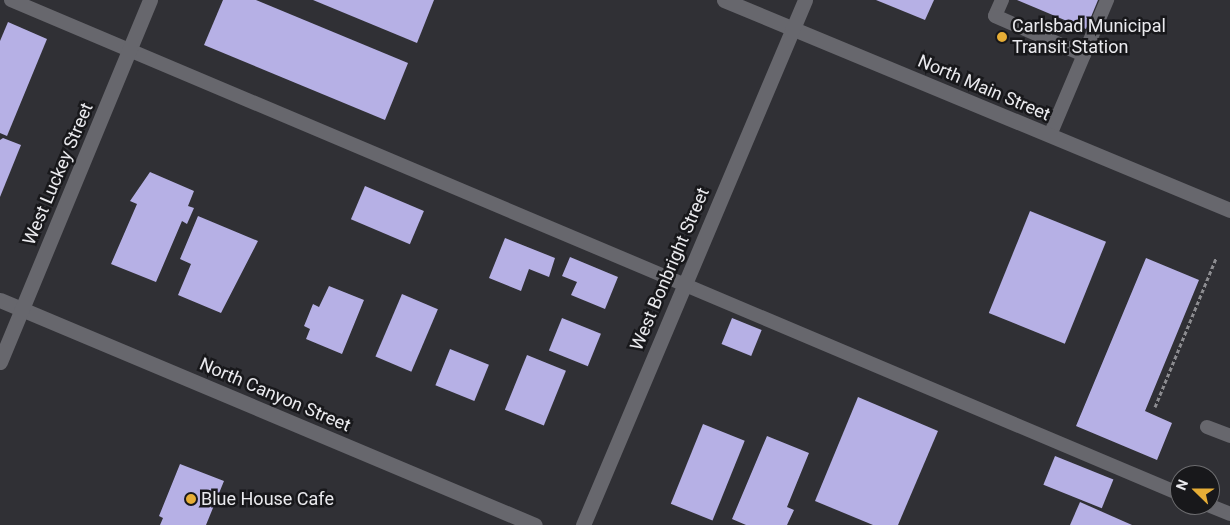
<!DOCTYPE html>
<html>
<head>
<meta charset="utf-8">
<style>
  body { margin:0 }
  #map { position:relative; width:1230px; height:525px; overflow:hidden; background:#303035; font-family:Roboto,sans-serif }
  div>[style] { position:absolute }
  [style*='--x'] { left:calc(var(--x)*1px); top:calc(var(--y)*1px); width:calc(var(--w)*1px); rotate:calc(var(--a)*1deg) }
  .building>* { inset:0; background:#b6b0e5; transform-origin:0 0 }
  .path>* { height:3px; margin-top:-1.5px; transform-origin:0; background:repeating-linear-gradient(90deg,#8d8d91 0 4px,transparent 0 6.5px) }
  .lane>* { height:14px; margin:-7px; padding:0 7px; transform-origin:7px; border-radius:7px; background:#67676d }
  .street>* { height:15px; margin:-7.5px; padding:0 7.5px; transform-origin:7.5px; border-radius:7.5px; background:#67676d }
  .dots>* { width:14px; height:14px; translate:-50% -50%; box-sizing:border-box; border:2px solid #18181b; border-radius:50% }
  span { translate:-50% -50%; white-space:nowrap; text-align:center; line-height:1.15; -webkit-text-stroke:5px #18181b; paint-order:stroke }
  .poi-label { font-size:18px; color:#eaeaee }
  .left { translate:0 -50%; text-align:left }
  .street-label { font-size:18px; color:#eaeaee }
  .north { position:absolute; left:1170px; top:465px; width:50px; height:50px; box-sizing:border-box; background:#18181b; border:1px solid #6c6c6f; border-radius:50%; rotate:292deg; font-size:14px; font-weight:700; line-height:20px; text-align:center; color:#eaeaee }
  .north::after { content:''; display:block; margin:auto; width:18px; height:22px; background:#e6ad36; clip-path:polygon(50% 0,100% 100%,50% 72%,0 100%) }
</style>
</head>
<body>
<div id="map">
  <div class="building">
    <i style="clip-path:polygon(223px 0,256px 0,408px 63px,385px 120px,204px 45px)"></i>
    <i style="clip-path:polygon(313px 0,434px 0,417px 43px)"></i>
    <i style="clip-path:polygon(876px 0,934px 0,925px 20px)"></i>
    <i style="clip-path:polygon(1017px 0,1098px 0,1086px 29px)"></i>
    <i style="clip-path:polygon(8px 22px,47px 39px,7px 136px,0 133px,0 41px)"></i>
    <i style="clip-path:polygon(3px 138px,21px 145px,0 197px,0 140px)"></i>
    <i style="clip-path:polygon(150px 172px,194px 191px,188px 206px,194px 208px,187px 224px,182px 221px,156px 282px,111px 264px,137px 204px,130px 201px)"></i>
    <i style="left:365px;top:186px;width:64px;height:36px;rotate:23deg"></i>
    <i style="left:1030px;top:211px;width:82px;height:110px;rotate:22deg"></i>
    <i style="clip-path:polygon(198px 216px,258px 241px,221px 313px,178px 295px,191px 264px,180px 259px)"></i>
    <i style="clip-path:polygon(505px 238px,555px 258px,549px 277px,529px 269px,521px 291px,489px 278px)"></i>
    <i style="clip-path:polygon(570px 257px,618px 277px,605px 309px,571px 295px,577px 282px,562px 276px)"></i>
    <i style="clip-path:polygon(1146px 258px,1199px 280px,1145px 411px,1172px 423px,1157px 460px,1076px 426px)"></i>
    <i style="clip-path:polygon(329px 286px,364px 300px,342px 354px,306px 339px,310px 329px,304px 326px,313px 304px,319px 307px)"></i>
    <i style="left:402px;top:294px;width:39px;height:68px;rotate:23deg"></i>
    <i style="left:562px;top:318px;width:42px;height:35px;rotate:22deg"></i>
    <i style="left:732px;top:318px;width:32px;height:28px;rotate:22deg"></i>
    <i style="left:450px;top:349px;width:42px;height:39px;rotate:22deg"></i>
    <i style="left:527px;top:355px;width:42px;height:59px;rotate:22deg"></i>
    <i style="clip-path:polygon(858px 397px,938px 431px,898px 525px,873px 525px,815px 501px)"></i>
    <i style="left:703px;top:424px;width:45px;height:86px;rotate:22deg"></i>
    <i style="clip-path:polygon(767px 436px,809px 453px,787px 507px,794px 510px,787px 525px,746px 525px,732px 519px)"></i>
    <i style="left:1055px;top:456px;width:63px;height:31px;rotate:22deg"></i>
    <i style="clip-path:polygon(180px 464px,224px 481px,206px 525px,160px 525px,163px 518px,159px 516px)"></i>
    <i style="clip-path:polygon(1080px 502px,1132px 525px,1070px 525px)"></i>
  </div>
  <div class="path">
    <i style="--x:1155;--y:407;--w:161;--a:-67.7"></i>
  </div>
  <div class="lane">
    <i style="--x:11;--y:0;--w:1269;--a:22.91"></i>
    <i style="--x:1002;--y:0;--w:17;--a:114"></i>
    <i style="--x:995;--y:16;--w:97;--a:23.7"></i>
    <i style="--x:1050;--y:135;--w:147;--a:-67.1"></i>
    <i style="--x:1207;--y:427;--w:25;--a:21"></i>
    <i style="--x:1208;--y:505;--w:24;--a:22"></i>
  </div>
  <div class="street">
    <i style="--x:724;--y:0;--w:548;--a:22.54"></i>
    <i style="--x:0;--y:300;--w:580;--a:22.81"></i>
    <i style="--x:0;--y:362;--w:392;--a:-67.5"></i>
    <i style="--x:583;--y:525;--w:570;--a:-67.08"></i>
  </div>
  <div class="dots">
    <i style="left:1002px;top:37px;background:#e6ad36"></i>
    <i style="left:191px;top:499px;background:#e6ad36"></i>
  </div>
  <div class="poi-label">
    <span class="left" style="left:1012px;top:37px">Carlsbad Municipal<br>Transit Station</span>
    <span class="left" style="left:201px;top:499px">Blue House Cafe</span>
  </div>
  <div class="street-label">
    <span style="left:984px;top:88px;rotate:23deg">North Main Street</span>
    <span style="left:58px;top:174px;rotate:-67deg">West Luckey Street</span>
    <span style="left:670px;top:269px;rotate:-67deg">West Bonbright Street</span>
    <span style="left:275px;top:395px;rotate:23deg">North Canyon Street</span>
  </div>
  <div class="north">N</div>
</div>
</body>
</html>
